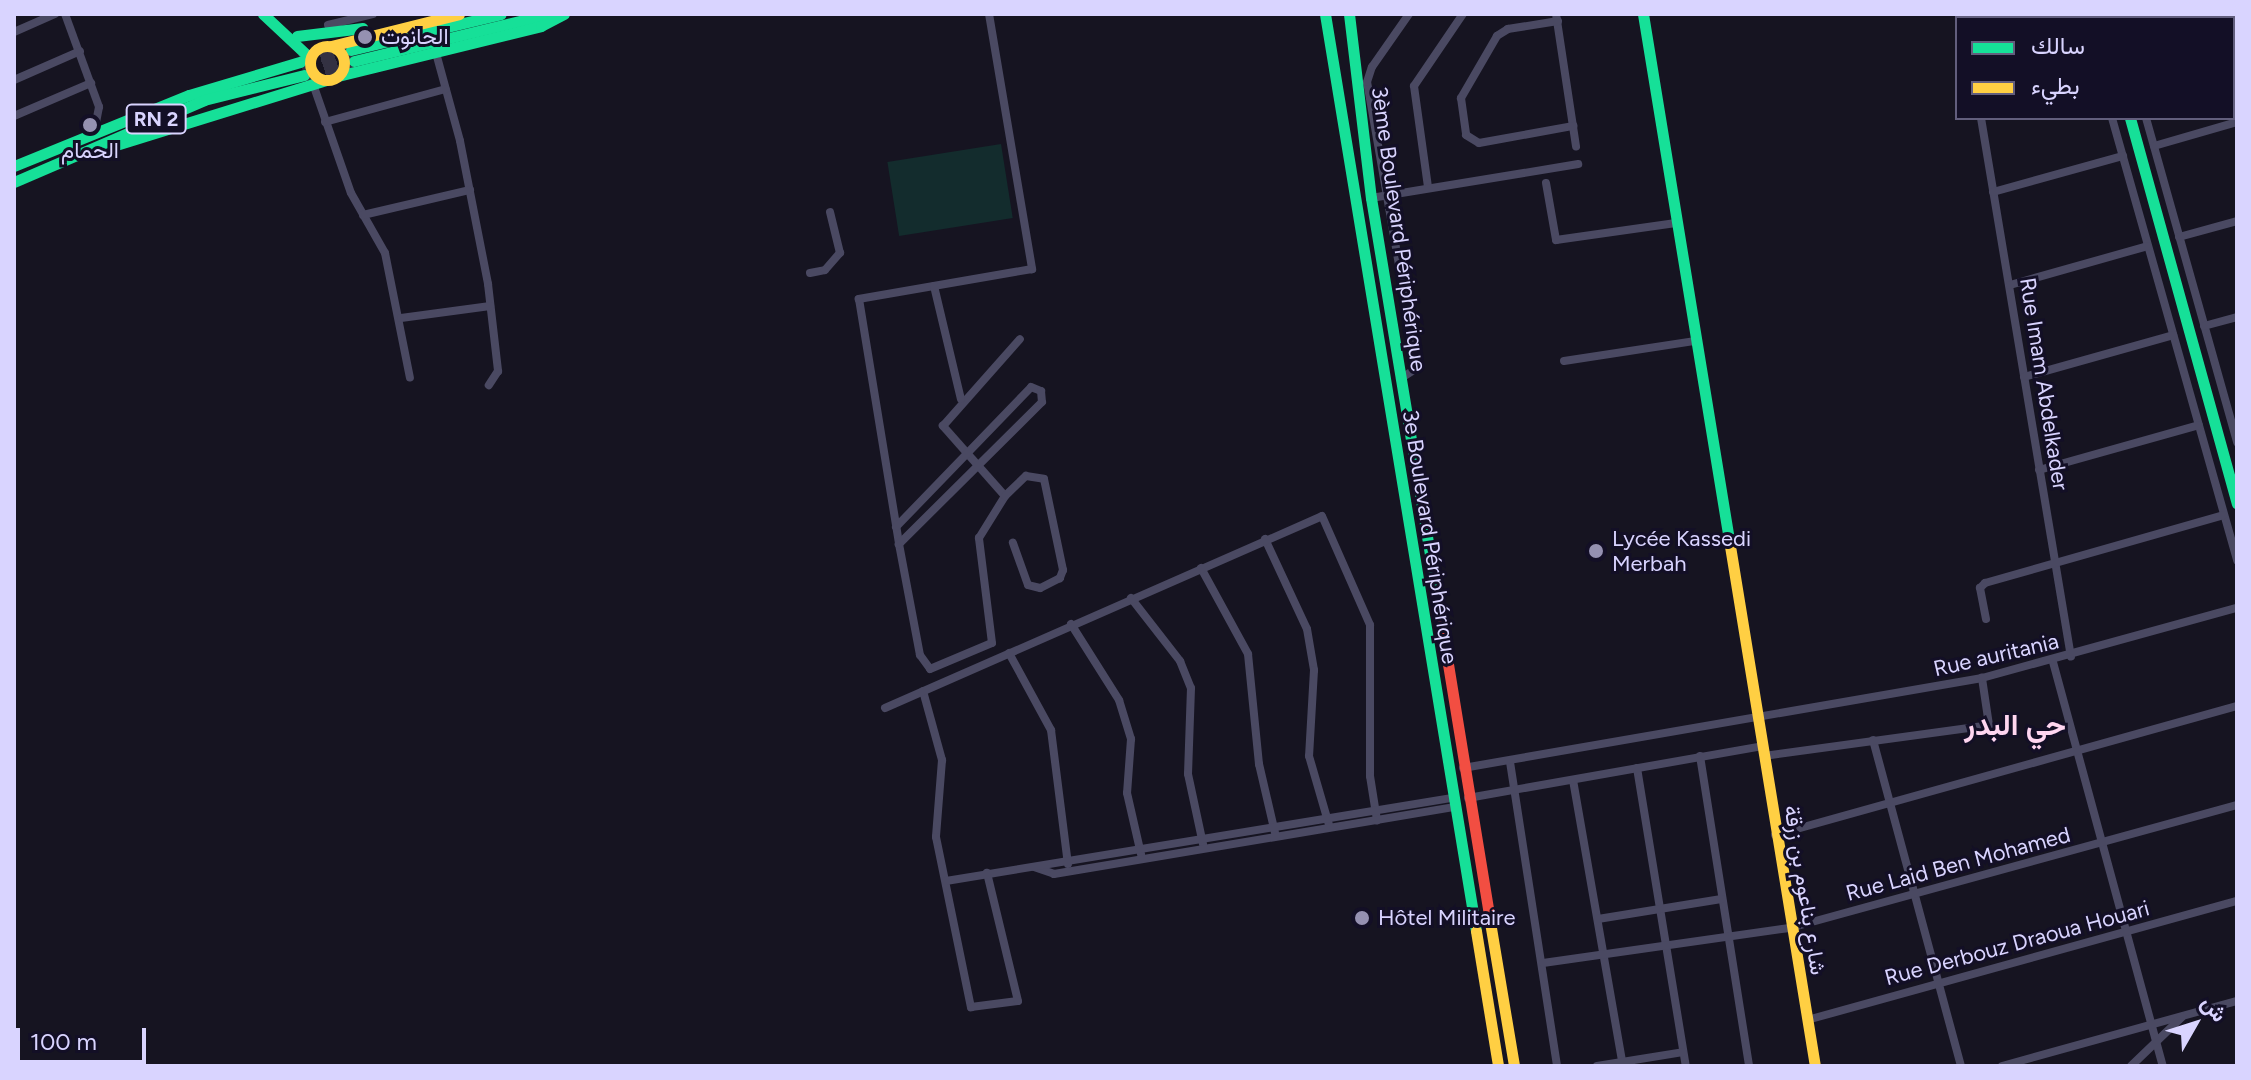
<!DOCTYPE html>
<html>
<head>
<meta charset="utf-8">
<style>
  body { margin:0 }
  #map { position:relative; width:2251px; height:1080px; overflow:hidden; background:#161421; font-family:Figtree,Vazirmatn,sans-serif }
  div>[style] { position:absolute }
  [style*='--x'] { left:calc(var(--x)*1px); top:calc(var(--y)*1px); width:calc(var(--w)*1px); rotate:calc(var(--a)*1deg) }
  .green>* { inset:0; background:#132c2d; transform-origin:0 0 }
  .highway-tunnel>* { height:14px; margin-top:-7px; transform-origin:0; background:repeating-linear-gradient(90deg,#333142 0 14px,transparent 0 21px) }
  .street>* { height:8px; margin:-4px; padding:0 4px; transform-origin:4px; border-radius:4px; background:#4a4962 }
  .fast>* { height:11px; margin:-5.5px; padding:0 5.5px; transform-origin:5.5px; border-radius:5.5px; background:#16e098 }
  .slow>* { height:11px; margin:-5.5px; padding:0 5.5px; transform-origin:5.5px; border-radius:5.5px; background:#ffcf43 }
  .slow>.ring { margin:-5.5px; padding:0; box-sizing:content-box; background:none; border:11px solid #ffcf43; border-radius:50% }
  .jam>* { height:11px; margin:-5.5px; padding:0 5.5px; transform-origin:5.5px; border-radius:5.5px; background:#f24e42 }
  .dots>* { width:22px; height:22px; translate:-50% -50%; box-sizing:border-box; border:4px solid #130f26; border-radius:50% }
  span { translate:-50% -50%; white-space:nowrap; text-align:center; line-height:1.15; -webkit-text-stroke:6px #130f26; paint-order:stroke }
  .shield-label span { padding:2px 6px; background:#130f26; border:2px solid; border-radius:6px; -webkit-text-stroke-width:0 }
  .shield-label { font-size:20px; color:#d9d4ff; font-weight:700 }
  .poi-label { font-size:22px; color:#d9d4ff }
  .left { translate:0 -50%; text-align:left }
  .street-label { font-size:22px; color:#d9d4ff }
  .district-label { font-size:30px; color:#ffd6f0; font-weight:700 }
  .frame { position:absolute; inset:0; border:16px solid #d9d4ff; pointer-events:none }
  .legend { position:absolute; left:1955px; top:16px; width:280px; height:104px; box-sizing:border-box; background:#130f26; border:2px solid #625e7d; margin:0; padding:10px 14px; list-style:none; font-size:24px; color:#d9d4ff }
  .legend li { display:flex; align-items:center; gap:16px; height:40px }
  .legend b { width:40px; border:2px solid #625e7d }
  .north { position:absolute; left:2155px; top:984px; width:80px; height:80px; -webkit-text-stroke:6px #130f26; paint-order:stroke; rotate:51deg; font-size:22px; font-weight:700; line-height:32px; text-align:center; color:#d9d4ff }
  .north::after { content:''; display:block; margin:auto; width:28px; height:36px; background:#d9d4ff; clip-path:polygon(50% 0,100% 100%,50% 72%,0 100%) }
  .scale { position:absolute; left:16px; top:1028px; width:130px; height:36px; box-sizing:border-box; border:4px solid #d9d4ff; border-top:0; padding-left:10px; font-size:24px; line-height:28px; white-space:nowrap; color:#d9d4ff; -webkit-text-stroke:6px #130f26; paint-order:stroke }
</style>
</head>
<body>
<div id="map">
  <div class="green">
    <i style="left:1001px;top:144px;width:75px;height:115px;rotate:81deg"></i>
  </div>
  <div class="highway-tunnel">
    <i style="--x:300;--y:62;--w:52;--a:-13.2"></i>
    <i style="--x:304;--y:75;--w:52;--a:-15.6"></i>
  </div>
  <div class="street">
    <i style="--x:65;--y:14;--w:99;--a:69.9"></i>
    <i style="--x:99;--y:107;--w:16;--a:101"></i>
    <i style="--x:989;--y:14;--w:259;--a:80.4"></i>
    <i style="--x:1032;--y:269;--w:176;--a:170.2"></i>
    <i style="--x:859;--y:299;--w:248;--a:80.7"></i>
    <i style="--x:899;--y:544;--w:113;--a:79.3"></i>
    <i style="--x:920;--y:655;--w:17;--a:54"></i>
    <i style="--x:930;--y:669;--w:67;--a:-22.8"></i>
    <i style="--x:992;--y:643;--w:106;--a:-97.1"></i>
    <i style="--x:979;--y:538;--w:49;--a:-58.2"></i>
    <i style="--x:1005;--y:496;--w:94;--a:-131.5"></i>
    <i style="--x:943;--y:426;--w:116;--a:-48.5"></i>
    <i style="--x:1556;--y:14;--w:134;--a:81.4"></i>
    <i style="--x:1963;--y:14;--w:4;--a:76"></i>
    <i style="--x:2037;--y:14;--w:4;--a:76"></i>
    <i style="--x:2083;--y:14;--w:4;--a:76"></i>
    <i style="--x:2117;--y:14;--w:4;--a:63"></i>
    <i style="--x:1558;--y:21;--w:51;--a:170.9"></i>
    <i style="--x:1508;--y:29;--w:13;--a:148"></i>
    <i style="--x:1497;--y:36;--w:72;--a:120.1"></i>
    <i style="--x:1461;--y:98;--w:37;--a:82"></i>
    <i style="--x:1466;--y:135;--w:15;--a:32"></i>
    <i style="--x:1479;--y:143;--w:96;--a:-10.3"></i>
    <i style="--x:328;--y:25;--w:46;--a:-13.7"></i>
    <i style="--x:14;--y:32;--w:45;--a:-23.7"></i>
    <i style="--x:436;--y:53;--w:91;--a:74.7"></i>
    <i style="--x:460;--y:141;--w:146;--a:78.9"></i>
    <i style="--x:488;--y:284;--w:88;--a:83.4"></i>
    <i style="--x:498;--y:371;--w:17;--a:123"></i>
    <i style="--x:14;--y:80;--w:72;--a:-23.7"></i>
    <i style="--x:313;--y:84;--w:115;--a:70.8"></i>
    <i style="--x:351;--y:193;--w:69;--a:60.5"></i>
    <i style="--x:385;--y:253;--w:127;--a:78.7"></i>
    <i style="--x:14;--y:116;--w:84;--a:-23.2"></i>
    <i style="--x:1981;--y:118;--w:546;--a:80.52"></i>
    <i style="--x:2112;--y:118;--w:460;--a:74.2"></i>
    <i style="--x:2146;--y:118;--w:337;--a:74.3"></i>
    <i style="--x:325;--y:122;--w:125;--a:-15.3"></i>
    <i style="--x:2154;--y:146;--w:86;--a:-16.1"></i>
    <i style="--x:1546;--y:183;--w:58;--a:80"></i>
    <i style="--x:1556;--y:240;--w:121;--a:-8.1"></i>
    <i style="--x:1428;--y:187;--w:102;--a:-97.9"></i>
    <i style="--x:1414;--y:86;--w:87;--a:-55.8"></i>
    <i style="--x:1993;--y:192;--w:135;--a:-15.5"></i>
    <i style="--x:1371;--y:198;--w:210;--a:-9.3"></i>
    <i style="--x:363;--y:215;--w:110;--a:-13.2"></i>
    <i style="--x:2179;--y:237;--w:60;--a:-15.4"></i>
    <i style="--x:810;--y:273;--w:15;--a:-11"></i>
    <i style="--x:825;--y:270;--w:23;--a:-49"></i>
    <i style="--x:840;--y:253;--w:42;--a:-103.7"></i>
    <i style="--x:2010;--y:285;--w:143;--a:-15.8"></i>
    <i style="--x:934;--y:286;--w:116;--a:76.6"></i>
    <i style="--x:401;--y:318;--w:90;--a:-7.7"></i>
    <i style="--x:2204;--y:326;--w:34;--a:-15"></i>
    <i style="--x:1564;--y:361;--w:133;--a:-8.7"></i>
    <i style="--x:2024;--y:377;--w:155;--a:-15.7"></i>
    <i style="--x:1400;--y:379;--w:20;--a:-33"></i>
    <i style="--x:1417;--y:368;--w:290;--a:-99.9"></i>
    <i style="--x:1367;--y:82;--w:16;--a:-72"></i>
    <i style="--x:1372;--y:67;--w:65;--a:-55.1"></i>
    <i style="--x:2039;--y:470;--w:166;--a:-15.7"></i>
    <i style="--x:1005;--y:496;--w:29;--a:-44"></i>
    <i style="--x:1026;--y:476;--w:18;--a:9"></i>
    <i style="--x:1044;--y:479;--w:93;--a:78.2"></i>
    <i style="--x:1063;--y:570;--w:9;--a:111"></i>
    <i style="--x:1060;--y:578;--w:22;--a:153"></i>
    <i style="--x:1040;--y:588;--w:12;--a:-166"></i>
    <i style="--x:1028;--y:585;--w:45;--a:-109.7"></i>
    <i style="--x:896;--y:527;--w:194;--a:-46"></i>
    <i style="--x:1031;--y:387;--w:11;--a:22"></i>
    <i style="--x:1041;--y:391;--w:11;--a:85"></i>
    <i style="--x:1042;--y:402;--w:202;--a:135.2"></i>
    <i style="--x:1265;--y:539;--w:99;--a:65"></i>
    <i style="--x:1307;--y:629;--w:42;--a:80.3"></i>
    <i style="--x:1314;--y:670;--w:86;--a:93.3"></i>
    <i style="--x:1309;--y:756;--w:72;--a:73.8"></i>
    <i style="--x:1201;--y:568;--w:98;--a:61.3"></i>
    <i style="--x:1248;--y:654;--w:111;--a:84.3"></i>
    <i style="--x:1259;--y:764;--w:71;--a:76.9"></i>
    <i style="--x:1131;--y:598;--w:80;--a:52.1"></i>
    <i style="--x:1180;--y:661;--w:29;--a:68"></i>
    <i style="--x:1191;--y:688;--w:86;--a:92"></i>
    <i style="--x:1188;--y:774;--w:72;--a:77.9"></i>
    <i style="--x:1986;--y:619;--w:32;--a:-101"></i>
    <i style="--x:1980;--y:588;--w:7;--a:-45"></i>
    <i style="--x:1985;--y:583;--w:248;--a:-15.9"></i>
    <i style="--x:1071;--y:624;--w:90;--a:57.7"></i>
    <i style="--x:1119;--y:700;--w:41;--a:72.9"></i>
    <i style="--x:1131;--y:739;--w:54;--a:94.2"></i>
    <i style="--x:1127;--y:793;--w:63;--a:77.1"></i>
    <i style="--x:1009;--y:653;--w:88;--a:61.4"></i>
    <i style="--x:1051;--y:730;--w:135;--a:82.8"></i>
    <i style="--x:2053;--y:662;--w:419;--a:74.8"></i>
    <i style="--x:923;--y:691;--w:72;--a:74.6"></i>
    <i style="--x:942;--y:760;--w:77;--a:94.5"></i>
    <i style="--x:936;--y:837;--w:174;--a:78.4"></i>
    <i style="--x:971;--y:1007;--w:47;--a:-7.3"></i>
    <i style="--x:1018;--y:1001;--w:132;--a:-103.6"></i>
    <i style="--x:885;--y:708;--w:477;--a:-23.7"></i>
    <i style="--x:1322;--y:516;--w:119;--a:66.2"></i>
    <i style="--x:1370;--y:625;--w:151;--a:90"></i>
    <i style="--x:1370;--y:776;--w:45;--a:81"></i>
    <i style="--x:1873;--y:740;--w:338;--a:74.9"></i>
    <i style="--x:1700;--y:756;--w:314;--a:81"></i>
    <i style="--x:1764;--y:756;--w:227;--a:-7.8"></i>
    <i style="--x:1989;--y:725;--w:48;--a:-98.5"></i>
    <i style="--x:1510;--y:762;--w:308;--a:81.2"></i>
    <i style="--x:1463;--y:768;--w:527;--a:-9.84"></i>
    <i style="--x:1982;--y:678;--w:264;--a:-15.4"></i>
    <i style="--x:1637;--y:768;--w:302;--a:80.7"></i>
    <i style="--x:1573;--y:780;--w:290;--a:80.1"></i>
    <i style="--x:1468;--y:798;--w:299;--a:-10"></i>
    <i style="--x:1775;--y:835;--w:480;--a:-15.6"></i>
    <i style="--x:1034;--y:867;--w:21;--a:19"></i>
    <i style="--x:1054;--y:874;--w:405;--a:-9.5"></i>
    <i style="--x:946;--y:881;--w:513;--a:-9.32"></i>
    <i style="--x:1598;--y:919;--w:125;--a:-9.2"></i>
    <i style="--x:1543;--y:963;--w:249;--a:-8.1"></i>
    <i style="--x:1790;--y:928;--w:464;--a:-15.4"></i>
    <i style="--x:1807;--y:1020;--w:446;--a:-15.5"></i>
    <i style="--x:1597;--y:1066;--w:87;--a:-9.2"></i>
    <i style="--x:2002;--y:1066;--w:244;--a:-15.5"></i>
    <i style="--x:2131;--y:1066;--w:71;--a:-43.9"></i>
  </div>
  <div class="fast">
    <i style="--x:263;--y:14;--w:64;--a:43.1"></i>
    <i style="--x:1325;--y:14;--w:929;--a:80.65"></i>
    <i style="--x:1349;--y:14;--w:185;--a:83.2"></i>
    <i style="--x:1371;--y:198;--w:411;--a:80.6"></i>
    <i style="--x:1643;--y:14;--w:539;--a:80.71"></i>
    <i style="--x:2101;--y:14;--w:4;--a:76"></i>
    <i style="--x:2197;--y:14;--w:5;--a:53"></i>
    <i style="--x:297;--y:36;--w:66;--a:-6.9"></i>
    <i style="--x:351;--y:50;--w:154;--a:-13.5"></i>
    <i style="--x:354;--y:61;--w:201;--a:-13.6"></i>
    <i style="--x:338;--y:76;--w:209;--a:-13.8"></i>
    <i style="--x:541;--y:26;--w:26;--a:-28"></i>
    <i style="--x:2130;--y:118;--w:400;--a:74.5"></i>
    <i style="--x:116;--y:145;--w:220;--a:-17.2"></i>
    <i style="--x:14;--y:166;--w:189;--a:-22.1"></i>
    <i style="--x:189;--y:95;--w:116;--a:-16.6"></i>
    <i style="--x:14;--y:182;--w:207;--a:-23.3"></i>
    <i style="--x:204;--y:100;--w:103;--a:-14"></i>
  </div>
  <div class="slow">
    <i class="ring" style="left:310px;top:46px;width:23px;height:23px"></i>
    <i style="--x:331;--y:46;--w:132;--a:-14"></i>
    <i style="--x:2233;--y:52;--w:6;--a:45"></i>
    <i style="--x:1730;--y:546;--w:527;--a:80.72"></i>
    <i style="--x:1490;--y:922;--w:146;--a:80.5"></i>
    <i style="--x:1476;--y:931;--w:137;--a:80.7"></i>
  </div>
  <div class="jam">
    <i style="--x:1438;--y:603;--w:323;--a:80.7"></i>
  </div>
  <div class="dots">
    <i style="left:365px;top:37px;background:#9591b1"></i>
    <i style="left:90px;top:125px;background:#9591b1"></i>
    <i style="left:1596px;top:551px;background:#9591b1"></i>
    <i style="left:1362px;top:918px;background:#9591b1"></i>
  </div>
  <div class="shield-label">
    <span style="left:156px;top:119px">RN 2</span>
  </div>
  <div class="poi-label">
    <span class="left" style="left:381px;top:37px">الحانوت</span>
    <span style="left:90px;top:151px">الحمام</span>
    <span class="left" style="left:1612px;top:551px">Lycée Kassedi<br>Merbah</span>
    <span class="left" style="left:1378px;top:918px">Hôtel Militaire</span>
  </div>
  <div class="street-label">
    <span style="left:1399px;top:229px;rotate:82deg">3ème Boulevard Périphérique</span>
    <span style="left:2044px;top:384px;rotate:81deg">Rue Imam Abdelkader</span>
    <span style="left:1430px;top:537px;rotate:81deg">3e Boulevard Périphérique</span>
    <span style="left:1996px;top:655px;rotate:-13deg">Rue auritania</span>
    <span style="left:1958px;top:864px;rotate:-15deg">Rue Laid Ben Mohamed</span>
    <span style="left:1805px;top:890px;rotate:81deg">شارع بناعوم بن زرقة</span>
    <span style="left:2017px;top:943px;rotate:-15deg">Rue Derbouz Draoua Houari</span>
  </div>
  <div class="district-label">
    <span style="left:2015px;top:725px">حي البدر</span>
  </div>
  <div class="frame"></div>
  <ul class="legend">
  <li><b style="height:10px;background:#16e098"></b>سالك</li>
  <li><b style="height:10px;background:#ffcf43"></b>بطيء</li>
  </ul>
  <div class="north">ش</div>
  <div class="scale">100 m</div>
</div>
</body>
</html>
